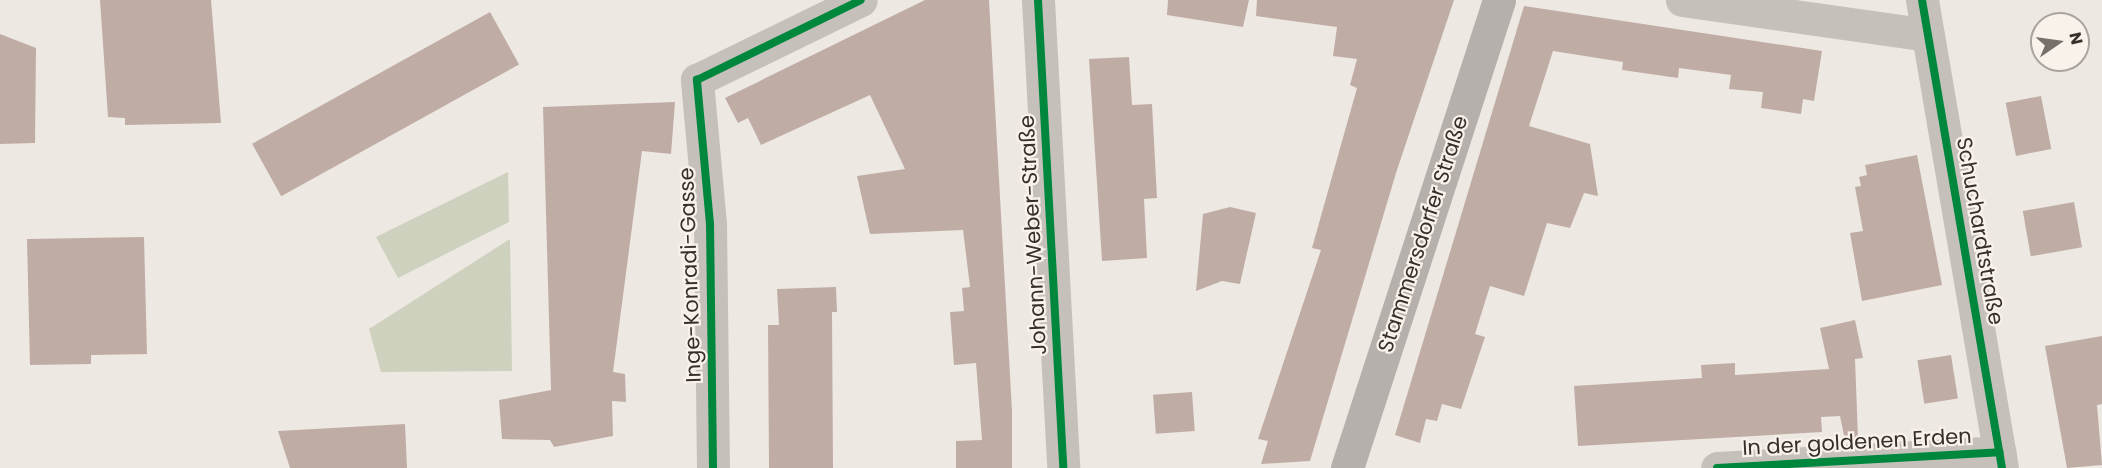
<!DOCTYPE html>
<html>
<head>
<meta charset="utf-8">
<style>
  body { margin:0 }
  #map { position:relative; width:2102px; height:468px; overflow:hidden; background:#ede8e2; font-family:Poppins,sans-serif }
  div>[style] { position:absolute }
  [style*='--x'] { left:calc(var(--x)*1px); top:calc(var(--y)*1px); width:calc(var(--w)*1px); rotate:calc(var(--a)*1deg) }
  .green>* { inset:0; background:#ced1bd }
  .building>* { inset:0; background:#bfada5; transform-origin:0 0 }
  .minor>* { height:33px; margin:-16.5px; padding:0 16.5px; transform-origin:16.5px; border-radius:16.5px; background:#c6c0bb }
  .tertiary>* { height:33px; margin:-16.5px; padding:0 16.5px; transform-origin:16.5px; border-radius:16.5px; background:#c6c0bb }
  .secondary>* { height:33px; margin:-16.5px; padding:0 16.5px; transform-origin:16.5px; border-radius:16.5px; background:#b6b0ac }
  .cycleway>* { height:8px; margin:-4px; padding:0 4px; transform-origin:4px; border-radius:4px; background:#00873e }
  span { translate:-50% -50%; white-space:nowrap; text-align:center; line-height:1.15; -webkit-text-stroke:4.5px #f9f2eb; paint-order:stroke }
  .street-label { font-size:21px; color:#372e2a }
  .north { position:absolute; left:2030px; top:12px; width:60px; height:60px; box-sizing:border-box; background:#f9f2eb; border:2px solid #aba49e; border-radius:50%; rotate:77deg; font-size:16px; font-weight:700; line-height:24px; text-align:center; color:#372e2a }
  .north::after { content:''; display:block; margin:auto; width:21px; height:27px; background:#776f6a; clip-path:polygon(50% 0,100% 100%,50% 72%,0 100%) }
</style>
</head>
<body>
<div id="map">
  <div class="green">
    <i style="clip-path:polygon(508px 172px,509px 222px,398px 278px,376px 237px)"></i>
    <i style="clip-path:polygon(510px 239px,512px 371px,381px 372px,369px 329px)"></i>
  </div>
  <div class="building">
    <i style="clip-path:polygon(100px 0,211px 0,221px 123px,125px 125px,125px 118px,108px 117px)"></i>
    <i style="clip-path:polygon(925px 0,989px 0,1012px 411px,1012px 468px,956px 468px,956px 441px,982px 440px,976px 363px,954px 365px,950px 312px,964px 311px,962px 288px,970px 287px,963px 230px,870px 234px,857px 176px,905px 169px,870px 95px,761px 145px,748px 118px,738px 123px,725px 98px)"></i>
    <i style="clip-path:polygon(1168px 0,1249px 0,1243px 27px,1167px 15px)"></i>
    <i style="clip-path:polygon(1257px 0,1454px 0,1396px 173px,1310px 461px,1261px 464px,1268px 441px,1258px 439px,1321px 250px,1312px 248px,1357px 88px,1350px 85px,1357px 59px,1333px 56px,1337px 27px,1256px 16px)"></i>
    <i style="clip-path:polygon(1524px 6px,1822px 51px,1814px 101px,1803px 99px,1801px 114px,1761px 108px,1763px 92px,1729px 89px,1731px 75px,1679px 68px,1678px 78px,1622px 70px,1623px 62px,1553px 51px,1529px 126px,1590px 144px,1598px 196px,1584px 193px,1570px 228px,1547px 223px,1524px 296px,1490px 286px,1475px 334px,1485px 337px,1461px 409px,1442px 404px,1437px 421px,1426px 419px,1420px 443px,1395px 435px)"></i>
    <i style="left:490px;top:12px;width:60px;height:272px;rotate:61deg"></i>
    <i style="clip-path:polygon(0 34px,36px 48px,35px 143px,0 144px)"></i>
    <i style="clip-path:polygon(1129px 57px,1132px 105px,1152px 104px,1157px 198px,1144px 199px,1147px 258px,1102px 261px,1089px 59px)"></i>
    <i style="left:2041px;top:96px;width:54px;height:36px;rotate:79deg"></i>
    <i style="clip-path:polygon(675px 102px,671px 154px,642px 151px,613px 372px,625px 374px,626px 402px,612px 401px,613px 436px,554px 447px,550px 440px,502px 439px,499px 400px,551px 390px,543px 107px)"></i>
    <i style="clip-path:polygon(1917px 155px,1942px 285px,1862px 301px,1850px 233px,1863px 231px,1855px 187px,1861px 186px,1859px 177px,1867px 175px,1865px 165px)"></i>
    <i style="left:2074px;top:202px;width:46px;height:52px;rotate:80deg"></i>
    <i style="clip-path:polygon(1230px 207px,1256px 213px,1240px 284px,1222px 281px,1196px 291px,1203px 214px)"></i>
    <i style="clip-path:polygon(144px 237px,147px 354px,91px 355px,91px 364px,30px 365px,27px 239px)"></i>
    <i style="clip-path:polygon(836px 287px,837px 312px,832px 312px,833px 468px,769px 468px,768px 325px,779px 325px,777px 289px)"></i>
    <i style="clip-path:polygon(1855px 320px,1863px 358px,1855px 359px,1858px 438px,1845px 440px,1840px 416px,1821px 417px,1822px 432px,1578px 446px,1574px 386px,1702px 378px,1701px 365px,1735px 363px,1735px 375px,1829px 369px,1820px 328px)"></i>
    <i style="clip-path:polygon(2102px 336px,2102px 404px,2097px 405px,2102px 465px,2067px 468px,2045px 346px)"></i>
    <i style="left:1951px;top:355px;width:44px;height:34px;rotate:81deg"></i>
    <i style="left:1192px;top:392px;width:39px;height:39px;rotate:86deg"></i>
    <i style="clip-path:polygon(405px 424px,407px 468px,290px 468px,278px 431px)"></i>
  </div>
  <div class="minor">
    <i style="--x:1682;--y:0;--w:248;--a:8.1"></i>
    <i style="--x:1922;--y:0;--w:475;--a:80.3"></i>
    <i style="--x:713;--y:468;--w:244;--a:-90.7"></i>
    <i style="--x:710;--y:224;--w:145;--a:-95.2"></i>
    <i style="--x:697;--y:80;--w:182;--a:-26"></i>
    <i style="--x:1717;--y:468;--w:283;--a:-3.2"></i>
  </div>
  <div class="tertiary">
    <i style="--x:1038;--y:0;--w:469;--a:86.9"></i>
  </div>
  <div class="secondary">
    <i style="--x:1347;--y:468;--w:492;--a:-72"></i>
  </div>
  <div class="cycleway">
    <i style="--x:1038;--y:0;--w:469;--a:86.9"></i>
    <i style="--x:1922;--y:0;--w:475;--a:80.3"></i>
    <i style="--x:713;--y:468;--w:244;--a:-90.7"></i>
    <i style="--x:710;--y:224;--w:145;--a:-95.2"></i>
    <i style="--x:697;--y:80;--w:182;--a:-26"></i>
    <i style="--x:1717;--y:468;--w:283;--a:-3.2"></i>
  </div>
  <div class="street-label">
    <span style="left:1980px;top:231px;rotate:80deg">Schuchardtstraße</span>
    <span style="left:1423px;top:234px;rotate:-72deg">Stammersdorfer Straße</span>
    <span style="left:1033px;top:235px;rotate:-93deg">Johann-Weber-Straße</span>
    <span style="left:690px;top:275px;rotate:-92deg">Inge-Konradi-Gasse</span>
    <span style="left:1857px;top:442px;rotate:-3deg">In der goldenen Erden</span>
  </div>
  <div class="north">N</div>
</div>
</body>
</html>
